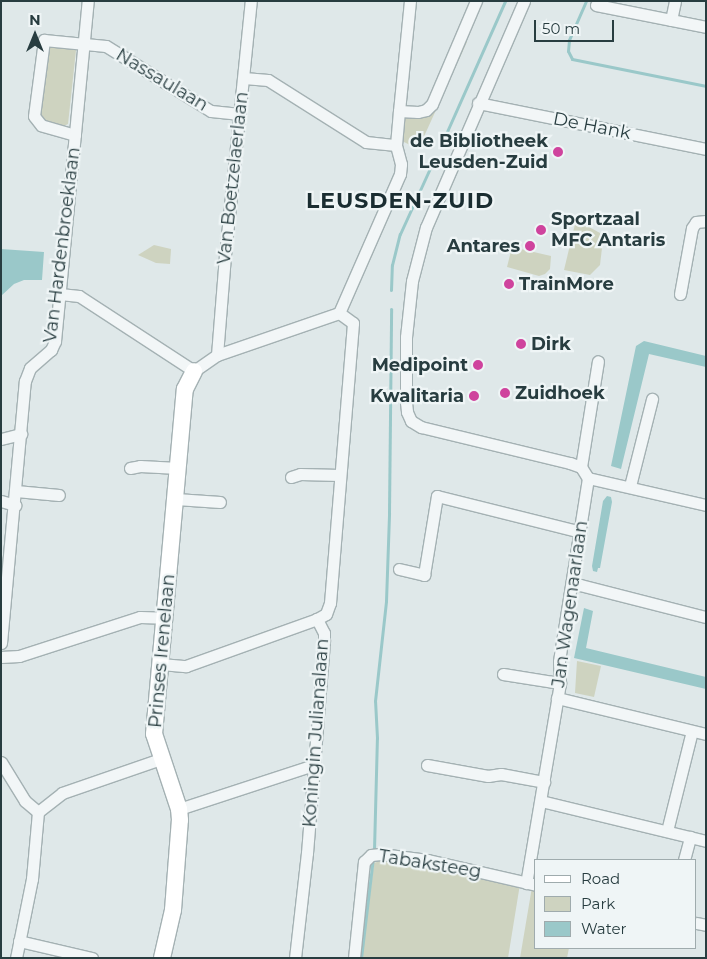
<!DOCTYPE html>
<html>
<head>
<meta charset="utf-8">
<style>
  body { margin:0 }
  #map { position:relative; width:707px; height:959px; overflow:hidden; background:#dfe8e9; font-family:Montserrat,sans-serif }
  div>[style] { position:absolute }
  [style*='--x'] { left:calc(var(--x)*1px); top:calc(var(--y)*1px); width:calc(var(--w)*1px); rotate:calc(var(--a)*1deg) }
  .green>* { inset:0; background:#ced3c0 }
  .water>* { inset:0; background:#9ac8c9 }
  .stream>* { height:3px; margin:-1.5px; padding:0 1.5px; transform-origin:1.5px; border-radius:1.5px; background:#9ac8c9 }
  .roads { filter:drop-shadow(1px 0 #a4b1b3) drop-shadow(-1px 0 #a4b1b3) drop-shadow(0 1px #a4b1b3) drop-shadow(0 -1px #a4b1b3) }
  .street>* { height:11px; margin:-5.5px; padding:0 5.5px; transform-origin:5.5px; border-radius:5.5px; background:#f2f6f7 }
  .secondary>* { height:16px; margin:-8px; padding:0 8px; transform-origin:8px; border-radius:8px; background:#fff }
  .dots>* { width:14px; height:14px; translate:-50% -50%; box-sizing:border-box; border:2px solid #eff5f6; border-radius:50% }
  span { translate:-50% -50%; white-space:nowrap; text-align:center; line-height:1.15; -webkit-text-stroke:4.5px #eff5f6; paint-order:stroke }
  .street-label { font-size:18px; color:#283d40 }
  .poi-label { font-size:18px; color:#283d40; font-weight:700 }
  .right { translate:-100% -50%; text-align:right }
  .left { translate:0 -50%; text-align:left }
  .district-label { font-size:22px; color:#1a2d31; font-weight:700; letter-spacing:1px }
  .frame { position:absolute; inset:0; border:2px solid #283d40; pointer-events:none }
  .legend { position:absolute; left:534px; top:859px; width:162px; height:90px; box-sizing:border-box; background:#eff5f6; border:1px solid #9fabad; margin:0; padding:6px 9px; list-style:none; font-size:15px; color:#283d40 }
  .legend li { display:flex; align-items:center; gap:10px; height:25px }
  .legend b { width:25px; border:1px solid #9fabad }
  .north { position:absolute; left:10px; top:10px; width:50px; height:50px; -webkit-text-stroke:4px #eff5f6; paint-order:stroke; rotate:0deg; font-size:14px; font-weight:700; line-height:20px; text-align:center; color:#283d40 }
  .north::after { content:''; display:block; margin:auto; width:18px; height:22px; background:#283d40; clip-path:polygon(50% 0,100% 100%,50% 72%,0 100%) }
  .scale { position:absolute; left:534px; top:20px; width:80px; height:22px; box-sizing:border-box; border:2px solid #283d40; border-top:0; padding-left:6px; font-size:15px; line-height:18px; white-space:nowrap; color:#283d40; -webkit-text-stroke:4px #eff5f6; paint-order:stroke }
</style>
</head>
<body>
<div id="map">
  <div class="green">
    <i style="clip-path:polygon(465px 41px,467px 42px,421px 143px,414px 147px,400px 140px,402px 124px,406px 118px,419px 116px)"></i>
    <i style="clip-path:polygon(45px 44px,72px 45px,76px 50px,68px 124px,62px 127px,46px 121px,39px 114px)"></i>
    <i style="clip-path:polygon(575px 224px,589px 227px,600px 233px,602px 248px,600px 265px,590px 275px,564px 270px)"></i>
    <i style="clip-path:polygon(154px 245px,171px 249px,170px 264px,156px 263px,138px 255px)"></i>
    <i style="clip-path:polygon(512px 247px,551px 256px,550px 269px,545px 274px,539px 276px,507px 267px)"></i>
    <i style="clip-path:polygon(577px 661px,601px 666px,594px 697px,575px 693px)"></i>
    <i style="clip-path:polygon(386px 859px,403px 859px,520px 884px,508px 958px,362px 958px,374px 863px)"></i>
    <i style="clip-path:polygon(532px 887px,536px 888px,536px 948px,569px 948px,567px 958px,520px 958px)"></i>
  </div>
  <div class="water">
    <i style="clip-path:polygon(1px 249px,44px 252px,42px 280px,24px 280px,14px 284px,1px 296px)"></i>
    <i style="clip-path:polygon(644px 341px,706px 356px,706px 367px,649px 354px,621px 469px,611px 466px,636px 346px)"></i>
    <i style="clip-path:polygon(607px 496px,611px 497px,612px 502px,600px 568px,598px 568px,597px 572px,593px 571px,592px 566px,603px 501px)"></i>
    <i style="clip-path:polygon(584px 608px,593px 611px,586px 648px,706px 677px,706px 689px,574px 658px)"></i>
  </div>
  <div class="stream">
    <i style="--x:586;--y:1;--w:43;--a:113.6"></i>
    <i style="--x:569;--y:40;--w:11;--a:95"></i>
    <i style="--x:568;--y:51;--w:9;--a:63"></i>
    <i style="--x:572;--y:59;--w:137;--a:11.4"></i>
    <i style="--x:441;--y:145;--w:158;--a:-66"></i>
    <i style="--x:391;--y:290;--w:25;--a:-88"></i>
    <i style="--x:392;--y:265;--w:32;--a:-76"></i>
    <i style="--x:400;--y:234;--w:75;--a:-65.5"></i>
    <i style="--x:374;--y:850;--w:112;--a:-88.5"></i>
    <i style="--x:377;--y:738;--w:37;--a:-93"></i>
    <i style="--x:375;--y:701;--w:101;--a:-83.7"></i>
    <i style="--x:386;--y:601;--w:88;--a:-88"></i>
    <i style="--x:389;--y:513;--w:204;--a:-89.4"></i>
    <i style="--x:361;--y:958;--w:101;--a:-83.2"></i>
  </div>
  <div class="roads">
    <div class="street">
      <i style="--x:524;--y:1;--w:246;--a:113.4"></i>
      <i style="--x:426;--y:227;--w:56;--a:104.5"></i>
      <i style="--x:412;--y:281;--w:56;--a:96.1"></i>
      <i style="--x:406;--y:337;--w:65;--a:90"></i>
      <i style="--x:406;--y:402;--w:10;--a:84"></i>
      <i style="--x:407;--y:412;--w:10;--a:66"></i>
      <i style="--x:411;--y:421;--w:12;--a:31"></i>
      <i style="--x:421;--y:427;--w:153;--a:13.6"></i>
      <i style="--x:570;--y:463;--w:12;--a:20"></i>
      <i style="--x:581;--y:467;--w:13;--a:58"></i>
      <i style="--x:588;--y:478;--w:186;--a:99"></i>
      <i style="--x:559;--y:662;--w:21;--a:87"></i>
      <i style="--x:560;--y:683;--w:203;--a:99.6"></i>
      <i style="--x:596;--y:5;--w:112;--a:11.3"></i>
      <i style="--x:671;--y:20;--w:19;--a:-78"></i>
      <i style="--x:244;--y:78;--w:24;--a:5"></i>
      <i style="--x:268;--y:80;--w:116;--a:32.3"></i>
      <i style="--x:366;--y:142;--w:30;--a:6"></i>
      <i style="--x:478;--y:103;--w:233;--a:11.4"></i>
      <i style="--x:399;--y:111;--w:111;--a:-84.3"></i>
      <i style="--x:75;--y:135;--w:35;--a:-164"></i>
      <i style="--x:41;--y:125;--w:11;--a:-128"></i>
      <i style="--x:34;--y:116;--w:77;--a:-82.5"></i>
      <i style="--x:44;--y:40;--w:62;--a:5.5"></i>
      <i style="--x:106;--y:46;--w:123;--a:31.8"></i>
      <i style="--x:211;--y:111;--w:29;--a:6"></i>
      <i style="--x:60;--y:294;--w:19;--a:6"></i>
      <i style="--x:79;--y:296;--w:137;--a:33.1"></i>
      <i style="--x:194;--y:371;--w:28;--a:-35"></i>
      <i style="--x:217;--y:355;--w:129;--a:-19"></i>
      <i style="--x:680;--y:294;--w:67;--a:-79.7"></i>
      <i style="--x:692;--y:228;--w:7;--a:-56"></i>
      <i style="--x:696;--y:222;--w:10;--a:-6"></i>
      <i style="--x:339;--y:313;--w:152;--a:-66.3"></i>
      <i style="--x:400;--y:174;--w:10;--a:-84"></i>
      <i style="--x:401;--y:164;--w:20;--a:-105"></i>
      <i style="--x:396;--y:145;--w:34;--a:-85"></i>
      <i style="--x:399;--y:111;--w:19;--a:3"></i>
      <i style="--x:418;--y:112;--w:8;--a:-14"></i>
      <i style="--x:426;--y:110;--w:8;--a:-45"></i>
      <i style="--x:432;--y:104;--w:112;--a:-66.9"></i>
      <i style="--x:217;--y:355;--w:100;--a:-85.4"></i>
      <i style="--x:225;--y:255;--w:255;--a:-84.2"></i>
      <i style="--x:1;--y:439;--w:21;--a:-14"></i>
      <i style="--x:581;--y:467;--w:107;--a:-80.9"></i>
      <i style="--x:130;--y:468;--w:10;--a:-11"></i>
      <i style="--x:140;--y:466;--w:38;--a:3"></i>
      <i style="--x:291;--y:477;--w:9;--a:-18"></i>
      <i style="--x:300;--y:474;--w:40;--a:1.4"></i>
      <i style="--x:588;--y:478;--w:121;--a:12.9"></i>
      <i style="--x:630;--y:486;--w:90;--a:-75.8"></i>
      <i style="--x:16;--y:491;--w:43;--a:5.3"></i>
      <i style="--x:176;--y:499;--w:44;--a:3.9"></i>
      <i style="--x:1;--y:501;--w:15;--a:16"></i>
      <i style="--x:399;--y:569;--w:26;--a:13"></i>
      <i style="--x:424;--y:575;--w:80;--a:-80.7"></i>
      <i style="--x:437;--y:496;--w:148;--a:14"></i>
      <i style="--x:572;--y:586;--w:8;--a:-7"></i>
      <i style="--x:580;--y:585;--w:130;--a:14.3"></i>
      <i style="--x:1;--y:643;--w:263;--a:-84.8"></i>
      <i style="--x:25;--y:381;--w:14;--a:-69"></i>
      <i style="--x:30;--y:368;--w:28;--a:-41"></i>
      <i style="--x:51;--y:350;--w:10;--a:-66"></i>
      <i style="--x:55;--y:341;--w:342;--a:-84.5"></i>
      <i style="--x:1;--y:657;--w:18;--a:-3"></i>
      <i style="--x:19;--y:656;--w:127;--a:-17.9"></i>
      <i style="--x:140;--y:617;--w:24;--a:2"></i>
      <i style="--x:161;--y:664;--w:25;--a:5"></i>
      <i style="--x:186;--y:666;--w:139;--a:-19.7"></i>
      <i style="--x:503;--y:674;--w:58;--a:9"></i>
      <i style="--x:557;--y:698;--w:153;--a:13.6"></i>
      <i style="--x:1;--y:762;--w:46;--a:58.4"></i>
      <i style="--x:25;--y:801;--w:17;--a:40"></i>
      <i style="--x:427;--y:765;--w:62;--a:10.2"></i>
      <i style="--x:488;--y:776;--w:13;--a:-9"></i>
      <i style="--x:501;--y:774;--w:44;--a:10.5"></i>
      <i style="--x:541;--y:801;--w:170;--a:13.6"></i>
      <i style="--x:179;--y:809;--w:142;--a:-18.1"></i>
      <i style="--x:38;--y:812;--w:31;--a:-38"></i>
      <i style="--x:62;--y:793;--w:105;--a:-19"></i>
      <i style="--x:667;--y:831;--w:103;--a:-76"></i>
      <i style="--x:684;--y:860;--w:24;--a:-75"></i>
      <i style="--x:696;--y:923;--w:10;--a:11"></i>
      <i style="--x:19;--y:941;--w:75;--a:13.1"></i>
      <i style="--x:16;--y:958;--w:81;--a:-78.6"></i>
      <i style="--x:32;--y:879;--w:67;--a:-84.9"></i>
      <i style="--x:295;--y:958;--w:106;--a:-83.5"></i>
      <i style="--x:307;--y:853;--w:214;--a:-85.4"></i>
      <i style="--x:324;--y:640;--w:7;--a:-90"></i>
      <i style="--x:324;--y:633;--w:16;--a:-117"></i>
      <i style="--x:317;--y:619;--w:10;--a:-29"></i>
      <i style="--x:326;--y:614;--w:12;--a:-70"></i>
      <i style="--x:330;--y:603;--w:281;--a:-85.3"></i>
      <i style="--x:353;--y:323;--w:17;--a:-144"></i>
      <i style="--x:354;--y:958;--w:97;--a:-84.1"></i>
      <i style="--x:364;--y:862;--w:10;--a:-45"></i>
      <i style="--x:371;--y:855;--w:10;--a:-6"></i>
      <i style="--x:381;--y:854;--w:47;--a:7.3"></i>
      <i style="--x:428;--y:860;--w:111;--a:13"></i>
    </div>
    <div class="secondary">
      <i style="--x:162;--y:958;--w:49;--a:-77.1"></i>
      <i style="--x:173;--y:910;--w:90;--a:-85.6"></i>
      <i style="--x:180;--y:820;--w:11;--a:-95"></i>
      <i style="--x:179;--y:809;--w:79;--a:-108.4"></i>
      <i style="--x:154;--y:734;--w:346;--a:-84.9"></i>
      <i style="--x:185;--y:389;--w:20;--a:-63"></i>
    </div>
  </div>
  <div class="dots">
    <i style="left:558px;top:152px;background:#cf439d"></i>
    <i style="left:541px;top:230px;background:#cf439d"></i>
    <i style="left:530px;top:246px;background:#cf439d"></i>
    <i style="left:509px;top:284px;background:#cf439d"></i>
    <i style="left:521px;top:344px;background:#cf439d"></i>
    <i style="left:478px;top:365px;background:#cf439d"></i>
    <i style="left:505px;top:393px;background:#cf439d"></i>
    <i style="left:474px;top:396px;background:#cf439d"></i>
  </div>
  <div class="street-label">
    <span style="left:162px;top:80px;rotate:31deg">Nassaulaan</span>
    <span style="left:592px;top:126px;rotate:11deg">De Hank</span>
    <span style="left:233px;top:178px;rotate:-84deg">Van Boetzelaerlaan</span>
    <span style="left:62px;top:245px;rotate:-83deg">Van Hardenbroeklaan</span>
    <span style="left:570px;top:604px;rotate:-82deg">Jan Wagenaarlaan</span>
    <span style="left:162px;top:651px;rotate:-85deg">Prinses Irenelaan</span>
    <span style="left:316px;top:733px;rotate:-86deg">Koningin Julianalaan</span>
    <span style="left:430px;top:864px;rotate:9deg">Tabaksteeg</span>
  </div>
  <div class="poi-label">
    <span class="right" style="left:548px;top:152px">de Bibliotheek<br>Leusden-Zuid</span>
    <span class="left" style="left:551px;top:230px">Sportzaal<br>MFC Antaris</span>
    <span class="right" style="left:520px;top:246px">Antares</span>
    <span class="left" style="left:519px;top:284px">TrainMore</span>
    <span class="left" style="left:531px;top:344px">Dirk</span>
    <span class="right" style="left:468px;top:365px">Medipoint</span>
    <span class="left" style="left:515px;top:393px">Zuidhoek</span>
    <span class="right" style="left:464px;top:396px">Kwalitaria</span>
  </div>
  <div class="district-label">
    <span style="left:400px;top:201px">LEUSDEN-ZUID</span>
  </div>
  <div class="frame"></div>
  <ul class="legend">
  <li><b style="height:6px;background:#fff"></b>Road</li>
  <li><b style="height:14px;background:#ced3c0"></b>Park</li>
  <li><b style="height:14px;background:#9ac8c9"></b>Water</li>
  </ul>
  <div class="north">N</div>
  <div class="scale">50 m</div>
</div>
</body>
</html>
